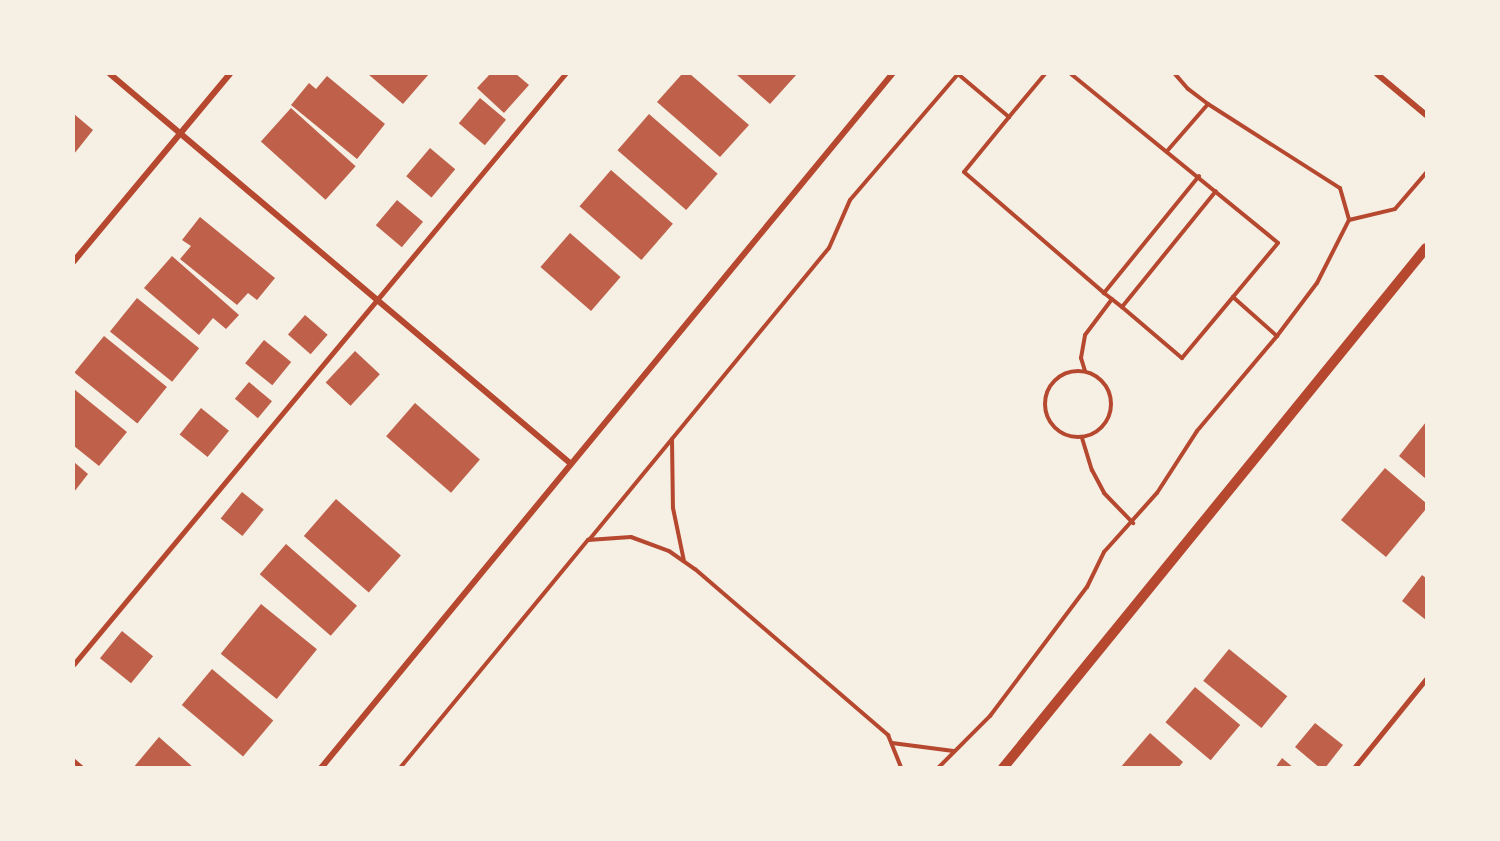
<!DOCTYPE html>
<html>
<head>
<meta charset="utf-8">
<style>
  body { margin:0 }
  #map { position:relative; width:1500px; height:841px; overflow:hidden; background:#f6efe4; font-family:Inter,sans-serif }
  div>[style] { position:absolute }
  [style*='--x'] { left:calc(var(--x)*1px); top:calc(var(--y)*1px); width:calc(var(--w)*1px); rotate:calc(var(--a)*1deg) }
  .building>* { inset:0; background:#bf614a; transform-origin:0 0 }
  .path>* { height:4px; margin:-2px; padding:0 2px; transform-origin:2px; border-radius:2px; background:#b5482f }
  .path>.ring { margin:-2px; padding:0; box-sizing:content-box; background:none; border:4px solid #b5482f; border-radius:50% }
  .service>* { height:4.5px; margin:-2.25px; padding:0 2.25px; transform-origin:2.25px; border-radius:2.25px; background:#b5482f }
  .minor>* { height:6px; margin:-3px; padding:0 3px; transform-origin:3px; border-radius:3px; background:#b5482f }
  .tertiary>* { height:10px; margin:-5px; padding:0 5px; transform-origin:5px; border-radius:5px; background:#b5482f }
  span { translate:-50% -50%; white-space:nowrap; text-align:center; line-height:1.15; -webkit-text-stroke:4.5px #f6efe4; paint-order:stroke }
  .frame { position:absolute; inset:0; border:75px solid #f6efe4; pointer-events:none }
</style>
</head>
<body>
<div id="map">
  <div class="building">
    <i style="clip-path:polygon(368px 74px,429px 74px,403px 104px)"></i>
    <i style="clip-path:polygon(490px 74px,516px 74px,529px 85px,504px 113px,477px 88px)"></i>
    <i style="clip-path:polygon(682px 74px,690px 74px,749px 125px,720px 157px,657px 102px)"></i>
    <i style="clip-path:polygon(736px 74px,797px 74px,770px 104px)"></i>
    <i style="clip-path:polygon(327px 76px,385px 124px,357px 159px,291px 105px,309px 83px,316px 89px)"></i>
    <i style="left:480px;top:98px;width:34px;height:33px;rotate:40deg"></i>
    <i style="left:291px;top:108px;width:87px;height:45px;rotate:42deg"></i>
    <i style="clip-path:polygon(74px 114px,93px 130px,74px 154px)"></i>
    <i style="left:649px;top:114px;width:91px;height:48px;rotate:41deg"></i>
    <i style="left:430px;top:148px;width:33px;height:37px;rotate:40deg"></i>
    <i style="left:611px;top:170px;width:82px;height:48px;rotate:41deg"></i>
    <i style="left:397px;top:200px;width:34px;height:33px;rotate:40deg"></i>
    <i style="clip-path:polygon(200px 217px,275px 278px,257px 300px,248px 293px,237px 305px,180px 259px,191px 246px,182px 240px)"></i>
    <i style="left:570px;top:233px;width:67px;height:45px;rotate:41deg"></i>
    <i style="clip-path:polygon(172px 256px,239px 315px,226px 329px,213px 318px,199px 335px,144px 288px)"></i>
    <i style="left:137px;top:298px;width:80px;height:43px;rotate:39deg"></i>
    <i style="left:305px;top:315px;width:30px;height:26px;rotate:41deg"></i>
    <i style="left:104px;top:336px;width:81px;height:47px;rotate:39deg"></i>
    <i style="left:264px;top:340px;width:35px;height:30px;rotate:39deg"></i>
    <i style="left:355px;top:351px;width:34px;height:43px;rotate:43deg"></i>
    <i style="left:249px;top:382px;width:30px;height:22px;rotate:40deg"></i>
    <i style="clip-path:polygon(74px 389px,127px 432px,99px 466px,74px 446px)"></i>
    <i style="left:415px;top:403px;width:86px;height:44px;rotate:41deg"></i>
    <i style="left:201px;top:408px;width:36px;height:34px;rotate:39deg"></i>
    <i style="clip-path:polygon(1426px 422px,1426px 479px,1399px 456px)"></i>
    <i style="clip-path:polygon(74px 462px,88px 474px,74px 492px)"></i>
    <i style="clip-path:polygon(1385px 468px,1426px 503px,1426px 509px,1386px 557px,1341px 520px)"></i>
    <i style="left:242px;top:492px;width:28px;height:34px;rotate:39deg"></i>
    <i style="left:336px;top:499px;width:86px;height:49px;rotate:41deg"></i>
    <i style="left:286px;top:544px;width:94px;height:40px;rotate:41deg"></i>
    <i style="clip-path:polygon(1422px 575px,1426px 578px,1426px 620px,1402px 601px)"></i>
    <i style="left:261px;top:604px;width:72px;height:64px;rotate:39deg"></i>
    <i style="left:122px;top:631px;width:40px;height:35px;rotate:39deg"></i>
    <i style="left:1229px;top:649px;width:75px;height:41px;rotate:39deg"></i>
    <i style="left:212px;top:669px;width:80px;height:47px;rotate:40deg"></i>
    <i style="left:1195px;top:687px;width:59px;height:46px;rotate:40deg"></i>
    <i style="clip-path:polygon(1315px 723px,1343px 745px,1325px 768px,1320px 768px,1295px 747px)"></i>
    <i style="clip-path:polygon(1150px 733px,1183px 762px,1178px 768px,1120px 768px)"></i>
    <i style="clip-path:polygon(159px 737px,194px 768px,133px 768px)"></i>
    <i style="clip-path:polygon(1282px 758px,1294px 768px,1275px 768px)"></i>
  </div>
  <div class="path">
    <i style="--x:958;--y:74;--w:67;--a:40.1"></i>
    <i style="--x:1009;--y:117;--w:71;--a:129.3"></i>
    <i style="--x:964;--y:172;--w:185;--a:40.8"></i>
    <i style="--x:1071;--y:74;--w:267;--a:39.2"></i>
    <i style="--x:1278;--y:243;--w:70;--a:129.8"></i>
    <i style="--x:1208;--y:104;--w:156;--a:32.5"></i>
    <i style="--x:1340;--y:188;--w:33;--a:74"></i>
    <i style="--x:1009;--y:117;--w:56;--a:-50.1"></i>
    <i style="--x:1168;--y:150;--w:61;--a:-49"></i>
    <i style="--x:1208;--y:104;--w:25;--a:-143"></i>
    <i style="--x:1188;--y:89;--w:20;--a:-131"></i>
    <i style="--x:1199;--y:176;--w:151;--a:129.1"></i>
    <i style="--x:1104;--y:293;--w:23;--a:38"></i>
    <i style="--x:1122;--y:307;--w:149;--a:-51"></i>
    <i style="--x:1122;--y:307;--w:79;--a:40.4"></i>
    <i style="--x:1182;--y:358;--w:80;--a:-50.1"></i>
    <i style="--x:1233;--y:297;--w:59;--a:41.6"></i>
    <i class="ring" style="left:1045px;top:371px;width:62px;height:62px"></i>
    <i style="--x:1085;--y:371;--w:14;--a:-107"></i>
    <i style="--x:1081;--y:358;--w:23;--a:-80"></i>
    <i style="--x:1085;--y:335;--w:45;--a:-53.1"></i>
    <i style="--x:1082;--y:438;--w:34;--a:73"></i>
    <i style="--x:1092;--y:470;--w:26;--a:62"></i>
    <i style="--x:1104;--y:493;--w:42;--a:46"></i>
    <i style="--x:672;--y:439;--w:69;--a:89.2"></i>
    <i style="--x:673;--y:508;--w:54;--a:78.3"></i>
    <i style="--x:589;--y:540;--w:378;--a:-50.6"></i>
    <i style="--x:829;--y:248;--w:52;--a:-66.4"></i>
    <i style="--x:850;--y:200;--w:166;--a:-49.4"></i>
    <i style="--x:892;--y:743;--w:62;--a:7.5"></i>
    <i style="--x:400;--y:768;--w:296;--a:-50.5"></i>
    <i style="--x:588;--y:540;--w:43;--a:-4"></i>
    <i style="--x:631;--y:537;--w:40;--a:20.2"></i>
    <i style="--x:669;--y:551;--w:32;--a:35"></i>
    <i style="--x:695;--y:569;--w:255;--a:40.7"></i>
    <i style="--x:888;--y:735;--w:35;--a:68"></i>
    <i style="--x:938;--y:768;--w:74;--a:-45"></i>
    <i style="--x:990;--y:716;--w:161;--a:-53.1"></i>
    <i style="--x:1087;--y:587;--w:39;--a:-64"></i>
    <i style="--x:1104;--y:552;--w:79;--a:-48.1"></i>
    <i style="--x:1157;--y:493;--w:74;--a:-57.2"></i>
    <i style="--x:1197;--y:431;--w:124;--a:-49.9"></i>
    <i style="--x:1277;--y:336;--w:66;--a:-53"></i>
    <i style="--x:1317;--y:283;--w:71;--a:-63.1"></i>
    <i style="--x:1349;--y:220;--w:47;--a:-13.4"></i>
    <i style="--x:1395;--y:209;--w:48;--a:-49.3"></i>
  </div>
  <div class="service">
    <i style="--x:74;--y:664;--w:768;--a:-50.23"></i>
    <i style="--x:74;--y:761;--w:11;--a:41"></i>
    <i style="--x:1354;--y:768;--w:114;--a:-51"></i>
  </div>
  <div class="minor">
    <i style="--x:110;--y:74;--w:602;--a:40.22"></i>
    <i style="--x:1377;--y:74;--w:64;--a:39.9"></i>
    <i style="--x:74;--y:261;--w:244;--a:-50.2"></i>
    <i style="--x:321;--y:768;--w:899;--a:-50.55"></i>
  </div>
  <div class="tertiary">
    <i style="--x:1003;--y:768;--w:670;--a:-50.87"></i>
  </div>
  <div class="frame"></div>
</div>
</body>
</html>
